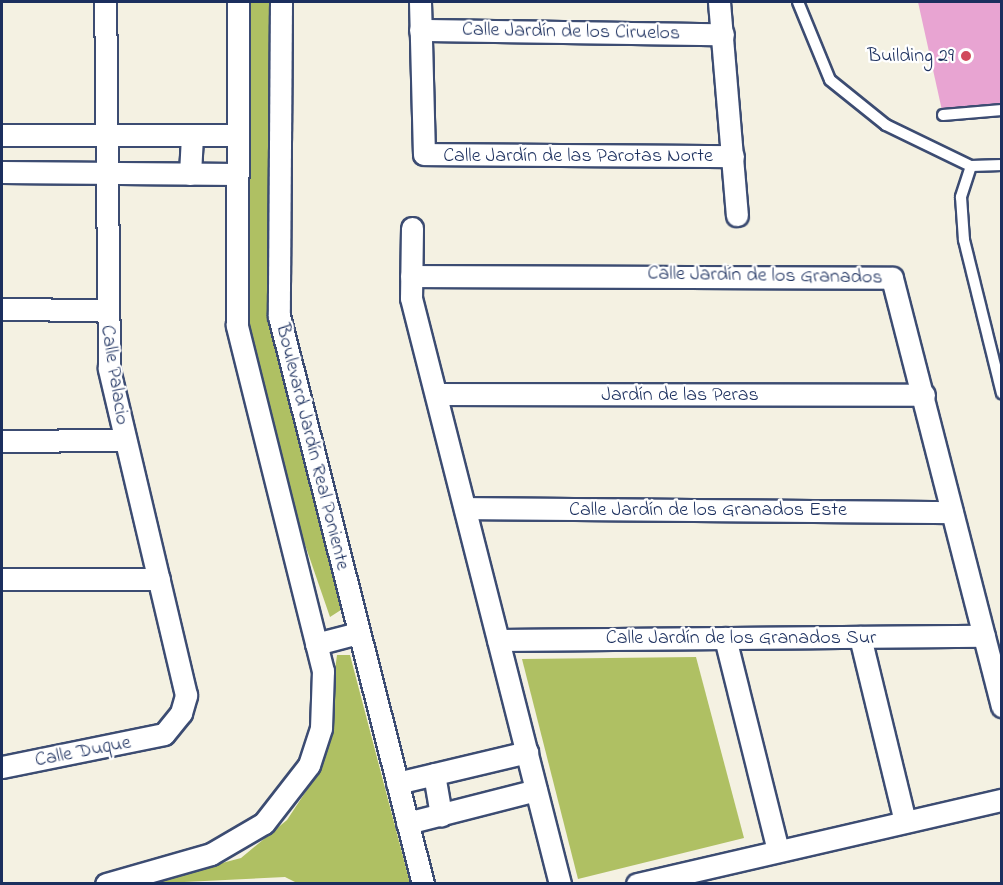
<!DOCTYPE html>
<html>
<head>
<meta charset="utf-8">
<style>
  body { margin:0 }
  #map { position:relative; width:1003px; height:885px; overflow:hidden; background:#f4f1e2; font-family:"Indie Flower",sans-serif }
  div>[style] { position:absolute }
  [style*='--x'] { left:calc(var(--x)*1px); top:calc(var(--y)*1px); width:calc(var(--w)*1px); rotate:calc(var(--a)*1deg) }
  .green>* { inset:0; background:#afc063 }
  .building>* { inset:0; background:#e8a4d2 }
  .roads { filter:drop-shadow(2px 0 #3c4c72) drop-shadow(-2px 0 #3c4c72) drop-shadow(0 2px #3c4c72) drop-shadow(0 -2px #3c4c72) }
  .lane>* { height:10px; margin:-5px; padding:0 5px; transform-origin:5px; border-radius:5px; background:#fff }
  .street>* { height:21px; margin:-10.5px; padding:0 10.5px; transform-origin:10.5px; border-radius:10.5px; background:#fff }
  .dots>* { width:16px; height:16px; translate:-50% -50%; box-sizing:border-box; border:3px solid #fff; border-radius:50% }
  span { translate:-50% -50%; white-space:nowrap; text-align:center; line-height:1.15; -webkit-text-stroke:4.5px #fff; paint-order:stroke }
  .street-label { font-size:20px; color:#1b2f5e }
  .poi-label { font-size:20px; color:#1b2f5e }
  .right { translate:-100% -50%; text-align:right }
  .frame { position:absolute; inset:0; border:3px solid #1b2f5e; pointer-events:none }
</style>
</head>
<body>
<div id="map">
  <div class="green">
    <i style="clip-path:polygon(249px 2px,269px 2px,271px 322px,344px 608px,330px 617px,291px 504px,246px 325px)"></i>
    <i style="clip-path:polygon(337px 655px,350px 655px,410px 883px,299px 884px,285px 877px,143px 884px,241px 858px,287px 820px,322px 767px)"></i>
    <i style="clip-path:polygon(696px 657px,744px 838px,578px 879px,522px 659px)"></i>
  </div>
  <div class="building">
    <i style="clip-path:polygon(918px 2px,1002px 2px,1002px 110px,943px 115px)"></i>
  </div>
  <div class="roads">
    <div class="lane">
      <i style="--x:798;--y:2;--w:84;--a:67.7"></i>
      <i style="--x:830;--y:80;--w:72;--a:38.8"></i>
      <i style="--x:886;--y:125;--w:94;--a:25.8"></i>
      <i style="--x:971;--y:166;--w:31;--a:-2"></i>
      <i style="--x:943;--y:115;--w:59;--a:-4.8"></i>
      <i style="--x:971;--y:166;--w:33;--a:108"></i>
      <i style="--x:961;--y:197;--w:43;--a:86"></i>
      <i style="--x:964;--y:240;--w:158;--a:76.1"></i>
    </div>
    <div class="street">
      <i style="--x:281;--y:2;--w:314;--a:90.4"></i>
      <i style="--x:279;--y:316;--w:586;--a:75.77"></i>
      <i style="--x:420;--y:2;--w:152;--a:88.5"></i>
      <i style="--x:424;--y:154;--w:309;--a:0.4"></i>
      <i style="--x:719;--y:2;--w:214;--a:85.2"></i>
      <i style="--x:420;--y:30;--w:303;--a:0.8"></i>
      <i style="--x:2;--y:135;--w:235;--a:0"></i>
      <i style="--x:2;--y:172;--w:235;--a:0.5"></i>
      <i style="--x:190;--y:174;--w:39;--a:-87"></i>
      <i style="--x:412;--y:228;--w:70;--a:90.8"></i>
      <i style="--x:411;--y:298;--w:605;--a:75.73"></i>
      <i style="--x:411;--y:276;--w:481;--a:0.2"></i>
      <i style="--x:892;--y:278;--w:442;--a:75.6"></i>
      <i style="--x:2;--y:309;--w:102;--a:0.6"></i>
      <i style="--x:436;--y:394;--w:488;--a:0.1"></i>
      <i style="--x:2;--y:441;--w:122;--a:-0.5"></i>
      <i style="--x:465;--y:508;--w:487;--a:0.5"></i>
      <i style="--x:2;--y:579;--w:157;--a:0"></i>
      <i style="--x:860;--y:637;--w:190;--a:76.3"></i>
      <i style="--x:725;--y:638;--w:219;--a:76"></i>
      <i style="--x:498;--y:640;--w:486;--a:-0.5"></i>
      <i style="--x:316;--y:644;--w:43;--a:-14.7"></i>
      <i style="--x:2;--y:767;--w:165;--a:-11.5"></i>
      <i style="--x:164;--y:734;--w:27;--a:-51"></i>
      <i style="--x:181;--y:713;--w:19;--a:-74"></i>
      <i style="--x:186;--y:695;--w:336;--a:-103.3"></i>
      <i style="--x:109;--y:368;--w:366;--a:-90.6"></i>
      <i style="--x:434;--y:774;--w:42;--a:80.3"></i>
      <i style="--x:397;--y:783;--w:134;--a:-13.4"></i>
      <i style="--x:407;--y:823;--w:133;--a:-14.3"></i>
      <i style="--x:106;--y:884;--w:109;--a:-15.9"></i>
      <i style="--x:211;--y:854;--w:61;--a:-30.3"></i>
      <i style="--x:264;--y:823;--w:73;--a:-52.2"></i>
      <i style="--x:309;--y:765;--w:39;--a:-72"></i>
      <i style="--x:321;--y:728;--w:57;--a:-88"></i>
      <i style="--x:323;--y:671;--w:357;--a:-104"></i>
      <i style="--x:237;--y:325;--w:323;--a:-89.8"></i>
      <i style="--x:637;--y:884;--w:375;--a:-13"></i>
    </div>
  </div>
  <div class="dots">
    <i style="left:966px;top:56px;background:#d1495b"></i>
  </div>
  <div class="street-label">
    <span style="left:571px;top:32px;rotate:1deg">Calle Jardín de los Ciruelos</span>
    <span style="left:578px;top:156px">Calle Jardín de las Parotas Norte</span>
    <span style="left:765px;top:276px;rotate:1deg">Calle Jardín de los Granados</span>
    <span style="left:114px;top:375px;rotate:81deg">Calle Palacio</span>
    <span style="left:680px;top:395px">Jardín de las Peras</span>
    <span style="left:312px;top:447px;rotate:76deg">Boulevard Jardín Real Poniente</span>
    <span style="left:708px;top:510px">Calle Jardín de los Granados Este</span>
    <span style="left:741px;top:638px">Calle Jardín de los Granados Sur</span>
    <span style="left:83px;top:752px;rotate:-11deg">Calle Duque</span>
  </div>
  <div class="poi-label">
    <span class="right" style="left:954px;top:56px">Building 29</span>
  </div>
  <div class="frame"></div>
</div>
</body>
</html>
